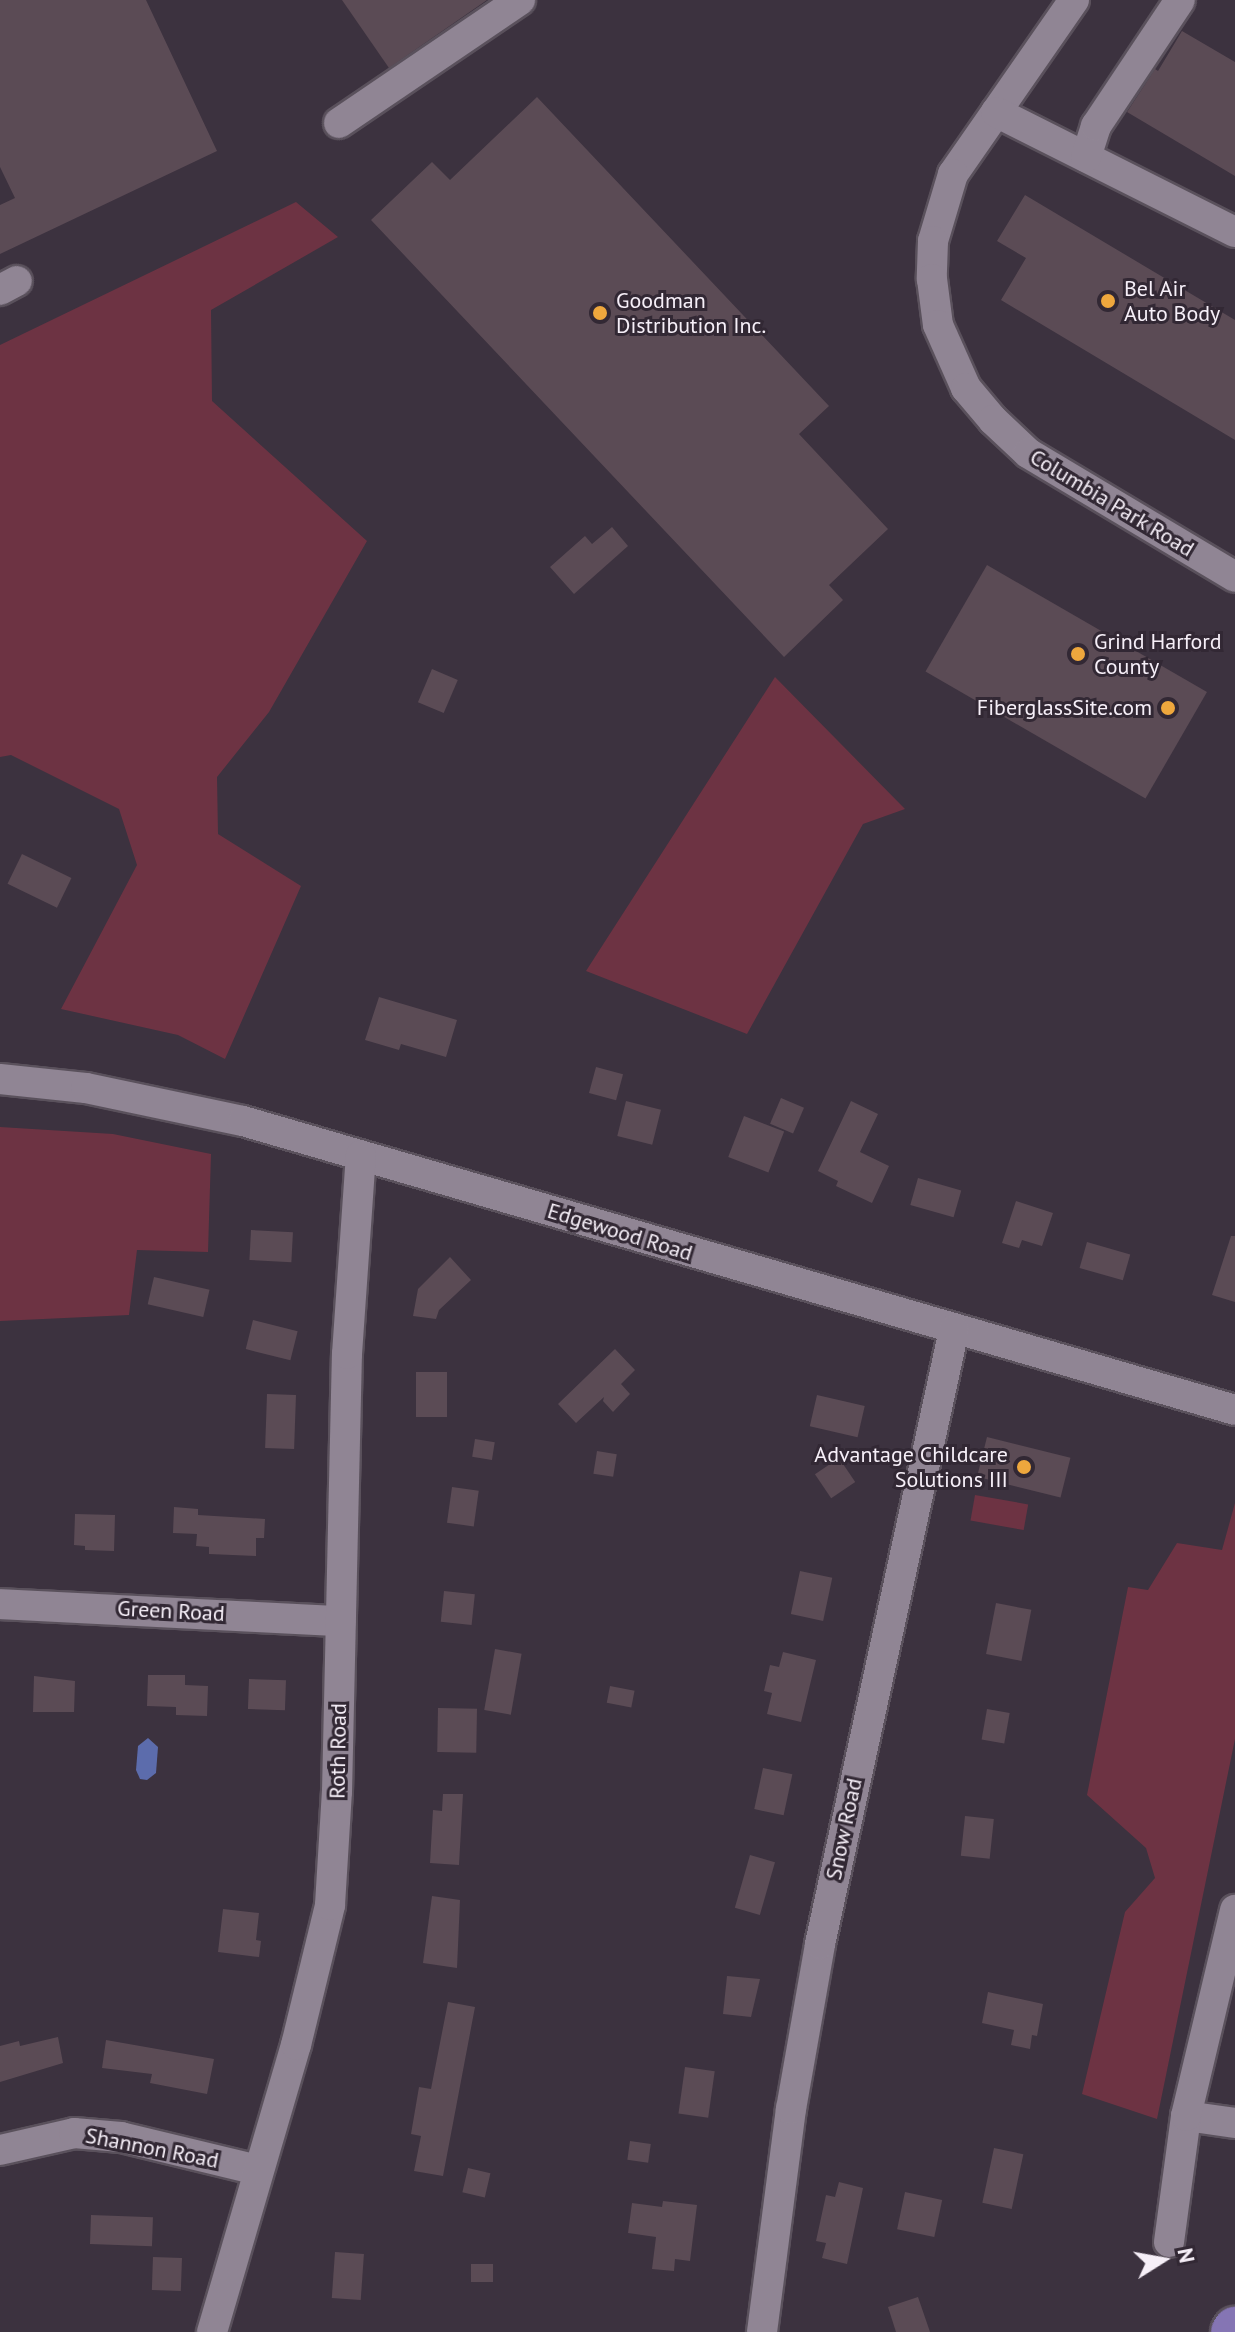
<!DOCTYPE html>
<html>
<head>
<meta charset="utf-8">
<style>
  body { margin:0 }
  #map { position:relative; width:1235px; height:2332px; overflow:hidden; background:#3c323f; font-family:"PT Sans",sans-serif }
  div>[style] { position:absolute }
  [style*='--x'] { left:calc(var(--x)*1px); top:calc(var(--y)*1px); width:calc(var(--w)*1px); rotate:calc(var(--a)*1deg) }
  .green>* { inset:0; background:#6d3343; transform-origin:0 0 }
  .water>* { inset:0; background:#5c6cac }
  .building>* { inset:0; background:#5b4b55; transform-origin:0 0 }
  .roads { filter:drop-shadow(2px 0 #5a515c) drop-shadow(-2px 0 #5a515c) drop-shadow(0 2px #5a515c) drop-shadow(0 -2px #5a515c) }
  .minor>* { height:30px; margin:-15px; padding:0 15px; transform-origin:15px; border-radius:15px; background:#908594 }
  .highway>* { height:44px; margin:-22px; padding:0 22px; transform-origin:22px; border-radius:22px; background:#8575b4 }
  .dots>* { width:22px; height:22px; translate:-50% -50%; box-sizing:border-box; border:4px solid #322834; border-radius:50% }
  span { translate:-50% -50%; white-space:nowrap; text-align:center; line-height:1.15; -webkit-text-stroke:6px #322834; paint-order:stroke }
  .poi-label { font-size:22px; color:#f6eff8 }
  .left { translate:0 -50%; text-align:left }
  .right { translate:-100% -50%; text-align:right }
  .street-label { font-size:22px; color:#f6eff8 }
  .north { position:absolute; left:1123px; top:2220px; width:80px; height:80px; -webkit-text-stroke:6px #322834; paint-order:stroke; rotate:79deg; font-size:22px; font-weight:700; line-height:32px; text-align:center; color:#f6eff8 }
  .north::after { content:''; display:block; margin:auto; width:28px; height:36px; background:#f6eff8; clip-path:polygon(50% 0,100% 100%,50% 72%,0 100%) }
</style>
</head>
<body>
<div id="map">
  <div class="green">
    <i style="clip-path:polygon(296px 202px,338px 237px,211px 310px,212px 401px,367px 541px,269px 712px,217px 777px,218px 834px,301px 886px,225px 1059px,178px 1035px,61px 1009px,137px 865px,119px 809px,11px 755px,0 757px,0 345px)"></i>
    <i style="clip-path:polygon(775px 677px,905px 809px,863px 824px,747px 1034px,586px 971px)"></i>
    <i style="clip-path:polygon(0 1127px,113px 1134px,211px 1154px,208px 1252px,137px 1250px,129px 1315px,0 1321px)"></i>
    <i style="left:975px;top:1495px;width:54px;height:26px;rotate:10deg"></i>
    <i style="clip-path:polygon(1235px 1503px,1235px 1739px,1157px 2119px,1082px 2094px,1125px 1912px,1155px 1878px,1146px 1848px,1087px 1795px,1128px 1587px,1148px 1590px,1177px 1543px,1222px 1550px)"></i>
  </div>
  <div class="water">
    <i style="clip-path:polygon(148px 1738px,158px 1747px,156px 1773px,147px 1780px,140px 1779px,136px 1770px,138px 1746px)"></i>
  </div>
  <div class="building">
    <i style="clip-path:polygon(0 0,146px 0,217px 151px,0 254px,0 205px,15px 198px,0 167px)"></i>
    <i style="clip-path:polygon(342px 0,487px 0,389px 68px)"></i>
    <i style="clip-path:polygon(1182px 31px,1235px 62px,1235px 176px,1127px 112px,1155px 69px,1158px 71px)"></i>
    <i style="clip-path:polygon(537px 97px,829px 406px,799px 434px,888px 529px,829px 585px,843px 600px,784px 657px,371px 220px,432px 162px,450px 180px)"></i>
    <i style="clip-path:polygon(1025px 195px,1235px 320px,1235px 440px,1001px 300px,1026px 258px,997px 241px)"></i>
    <i style="clip-path:polygon(612px 527px,628px 546px,574px 594px,550px 567px,585px 536px,592px 544px)"></i>
    <i style="left:987px;top:565px;width:254px;height:123px;rotate:30deg"></i>
    <i style="left:432px;top:669px;width:28px;height:36px;rotate:23deg"></i>
    <i style="left:22px;top:854px;width:55px;height:33px;rotate:26deg"></i>
    <i style="clip-path:polygon(379px 997px,457px 1020px,446px 1057px,401px 1044px,399px 1050px,365px 1040px)"></i>
    <i style="left:596px;top:1067px;width:28px;height:27px;rotate:15deg"></i>
    <i style="left:781px;top:1098px;width:25px;height:28px;rotate:23deg"></i>
    <i style="left:626px;top:1101px;width:36px;height:36px;rotate:14deg"></i>
    <i style="clip-path:polygon(851px 1101px,878px 1114px,860px 1152px,889px 1166px,872px 1203px,836px 1186px,838px 1181px,818px 1171px)"></i>
    <i style="left:744px;top:1116px;width:43px;height:44px;rotate:21deg"></i>
    <i style="left:918px;top:1178px;width:45px;height:28px;rotate:16deg"></i>
    <i style="clip-path:polygon(1016px 1201px,1053px 1213px,1042px 1246px,1022px 1240px,1019px 1248px,1002px 1243px)"></i>
    <i style="left:251px;top:1230px;width:42px;height:30px;rotate:3deg"></i>
    <i style="clip-path:polygon(1231px 1236px,1235px 1236px,1235px 1302px,1212px 1295px)"></i>
    <i style="left:1087px;top:1242px;width:45px;height:27px;rotate:16deg"></i>
    <i style="clip-path:polygon(450px 1257px,471px 1280px,439px 1310px,436px 1319px,413px 1316px,418px 1289px)"></i>
    <i style="left:154px;top:1277px;width:57px;height:28px;rotate:13deg"></i>
    <i style="left:253px;top:1320px;width:46px;height:30px;rotate:14deg"></i>
    <i style="clip-path:polygon(615px 1349px,635px 1370px,621px 1384px,630px 1394px,613px 1412px,603px 1401px,604px 1397px,576px 1423px,558px 1404px)"></i>
    <i style="left:416px;top:1372px;width:31px;height:45px"></i>
    <i style="left:267px;top:1394px;width:29px;height:54px;rotate:2deg"></i>
    <i style="left:817px;top:1395px;width:49px;height:32px;rotate:13deg"></i>
    <i style="left:987px;top:1437px;width:86px;height:41px;rotate:14deg"></i>
    <i style="left:475px;top:1439px;width:20px;height:18px;rotate:9deg"></i>
    <i style="left:597px;top:1451px;width:20px;height:23px;rotate:9deg"></i>
    <i style="left:839px;top:1458px;width:29px;height:29px;rotate:56deg"></i>
    <i style="left:452px;top:1487px;width:27px;height:36px;rotate:8deg"></i>
    <i style="clip-path:polygon(174px 1507px,198px 1509px,198px 1515px,265px 1519px,264px 1538px,256px 1538px,256px 1556px,209px 1554px,209px 1547px,196px 1546px,197px 1534px,173px 1533px)"></i>
    <i style="clip-path:polygon(75px 1514px,115px 1515px,114px 1551px,85px 1550px,85px 1546px,74px 1545px)"></i>
    <i style="left:800px;top:1571px;width:33px;height:44px;rotate:12deg"></i>
    <i style="left:444px;top:1591px;width:31px;height:31px;rotate:6deg"></i>
    <i style="left:996px;top:1603px;width:36px;height:52px;rotate:11deg"></i>
    <i style="left:495px;top:1649px;width:27px;height:62px;rotate:10deg"></i>
    <i style="clip-path:polygon(783px 1652px,816px 1660px,801px 1722px,767px 1714px,772px 1693px,764px 1691px,770px 1665px,779px 1667px)"></i>
    <i style="clip-path:polygon(148px 1675px,185px 1675px,185px 1685px,208px 1686px,207px 1716px,176px 1715px,176px 1707px,147px 1706px)"></i>
    <i style="clip-path:polygon(34px 1676px,75px 1681px,74px 1712px,33px 1712px)"></i>
    <i style="left:249px;top:1679px;width:37px;height:30px;rotate:2deg"></i>
    <i style="left:610px;top:1686px;width:25px;height:17px;rotate:11deg"></i>
    <i style="left:438px;top:1708px;width:39px;height:44px;rotate:1deg"></i>
    <i style="left:987px;top:1709px;width:23px;height:31px;rotate:10deg"></i>
    <i style="left:763px;top:1768px;width:30px;height:42px;rotate:12deg"></i>
    <i style="clip-path:polygon(443px 1794px,463px 1794px,459px 1865px,430px 1863px,433px 1810px,442px 1811px)"></i>
    <i style="left:965px;top:1816px;width:29px;height:40px;rotate:6deg"></i>
    <i style="left:750px;top:1855px;width:26px;height:55px;rotate:16deg"></i>
    <i style="clip-path:polygon(432px 1896px,460px 1900px,457px 1968px,423px 1963px)"></i>
    <i style="clip-path:polygon(223px 1909px,259px 1913px,256px 1940px,261px 1941px,259px 1957px,218px 1952px)"></i>
    <i style="clip-path:polygon(727px 1976px,760px 1979px,751px 2017px,723px 2014px)"></i>
    <i style="clip-path:polygon(988px 1992px,1043px 2004px,1037px 2036px,1032px 2035px,1030px 2049px,1011px 2045px,1014px 2030px,982px 2023px)"></i>
    <i style="clip-path:polygon(448px 2002px,475px 2007px,443px 2176px,414px 2171px,421px 2136px,411px 2134px,419px 2087px,431px 2089px)"></i>
    <i style="clip-path:polygon(58px 2037px,63px 2063px,0 2082px,0 2046px,19px 2041px,20px 2046px)"></i>
    <i style="clip-path:polygon(106px 2040px,214px 2059px,207px 2094px,150px 2083px,152px 2074px,102px 2068px)"></i>
    <i style="left:685px;top:2067px;width:30px;height:47px;rotate:8deg"></i>
    <i style="left:630px;top:2141px;width:21px;height:19px;rotate:8deg"></i>
    <i style="left:994px;top:2148px;width:30px;height:56px;rotate:12deg"></i>
    <i style="left:468px;top:2168px;width:23px;height:25px;rotate:13deg"></i>
    <i style="clip-path:polygon(839px 2182px,863px 2188px,847px 2264px,822px 2258px,826px 2243px,816px 2241px,826px 2195px,835px 2197px)"></i>
    <i style="left:905px;top:2192px;width:38px;height:38px;rotate:12deg"></i>
    <i style="clip-path:polygon(663px 2201px,697px 2205px,690px 2261px,675px 2259px,674px 2271px,652px 2269px,656px 2237px,628px 2233px,632px 2203px,662px 2207px)"></i>
    <i style="left:91px;top:2215px;width:62px;height:29px;rotate:2deg"></i>
    <i style="left:335px;top:2252px;width:29px;height:46px;rotate:4deg"></i>
    <i style="left:153px;top:2257px;width:29px;height:33px;rotate:2deg"></i>
    <i style="left:471px;top:2264px;width:22px;height:18px"></i>
    <i style="clip-path:polygon(918px 2297px,930px 2332px,896px 2332px,888px 2307px)"></i>
  </div>
  <div class="roads">
    <div class="minor">
      <i style="--x:1074;--y:0;--w:212;--a:124.8"></i>
      <i style="--x:953;--y:174;--w:70;--a:106.6"></i>
      <i style="--x:933;--y:241;--w:38;--a:92"></i>
      <i style="--x:932;--y:279;--w:46;--a:82.6"></i>
      <i style="--x:938;--y:325;--w:69;--a:66"></i>
      <i style="--x:966;--y:388;--w:42;--a:49.8"></i>
      <i style="--x:993;--y:420;--w:48;--a:43.3"></i>
      <i style="--x:1028;--y:453;--w:241;--a:30.9"></i>
      <i style="--x:996;--y:112;--w:267;--a:26.7"></i>
      <i style="--x:339;--y:123;--w:219;--a:-34.2"></i>
      <i style="--x:1086;--y:157;--w:33;--a:-72"></i>
      <i style="--x:1096;--y:126;--w:151;--a:-56.3"></i>
      <i style="--x:0;--y:290;--w:19;--a:-28"></i>
      <i style="--x:0;--y:1079;--w:86;--a:6"></i>
      <i style="--x:86;--y:1088;--w:160;--a:11.9"></i>
      <i style="--x:243;--y:1121;--w:1033;--a:16.24"></i>
      <i style="--x:0;--y:1604;--w:341;--a:2.9"></i>
      <i style="--x:1186;--y:2116;--w:49;--a:8.1"></i>
      <i style="--x:0;--y:2150;--w:76;--a:-12.9"></i>
      <i style="--x:74;--y:2133;--w:47;--a:4.9"></i>
      <i style="--x:121;--y:2137;--w:140;--a:13.6"></i>
      <i style="--x:1169;--y:2242;--w:127;--a:-82.3"></i>
      <i style="--x:1186;--y:2116;--w:212;--a:-76.6"></i>
      <i style="--x:212;--y:2332;--w:299;--a:-73.7"></i>
      <i style="--x:296;--y:2045;--w:144;--a:-76.3"></i>
      <i style="--x:330;--y:1905;--w:113;--a:-86.5"></i>
      <i style="--x:337;--y:1792;--w:438;--a:-88.7"></i>
      <i style="--x:347;--y:1354;--w:199;--a:-86"></i>
      <i style="--x:762;--y:2332;--w:225;--a:-82.6"></i>
      <i style="--x:791;--y:2109;--w:168;--a:-80"></i>
      <i style="--x:820;--y:1944;--w:628;--a:-77.69"></i>
    </div>
    <div class="highway">
      <i style="--x:1233;--y:2332;--w:4;--a:-56"></i>
    </div>
  </div>
  <div class="dots">
    <i style="left:1108px;top:301px;background:#eea73d"></i>
    <i style="left:600px;top:313px;background:#eea73d"></i>
    <i style="left:1078px;top:654px;background:#eea73d"></i>
    <i style="left:1168px;top:708px;background:#eea73d"></i>
    <i style="left:1024px;top:1467px;background:#eea73d"></i>
  </div>
  <div class="poi-label">
    <span class="left" style="left:1124px;top:301px">Bel Air<br>Auto Body</span>
    <span class="left" style="left:616px;top:313px">Goodman<br>Distribution Inc.</span>
    <span class="left" style="left:1094px;top:654px">Grind Harford<br>County</span>
    <span class="right" style="left:1152px;top:708px">FiberglassSite.com</span>
    <span class="right" style="left:1008px;top:1467px">Advantage Childcare<br>Solutions III</span>
  </div>
  <div class="street-label">
    <span style="left:1112px;top:503px;rotate:31deg">Columbia Park Road</span>
    <span style="left:620px;top:1232px;rotate:17deg">Edgewood Road</span>
    <span style="left:171px;top:1611px;rotate:3deg">Green Road</span>
    <span style="left:338px;top:1751px;rotate:-89deg">Roth Road</span>
    <span style="left:844px;top:1829px;rotate:-78deg">Snow Road</span>
    <span style="left:152px;top:2148px;rotate:11deg">Shannon Road</span>
  </div>
  <div class="north">N</div>
</div>
</body>
</html>
